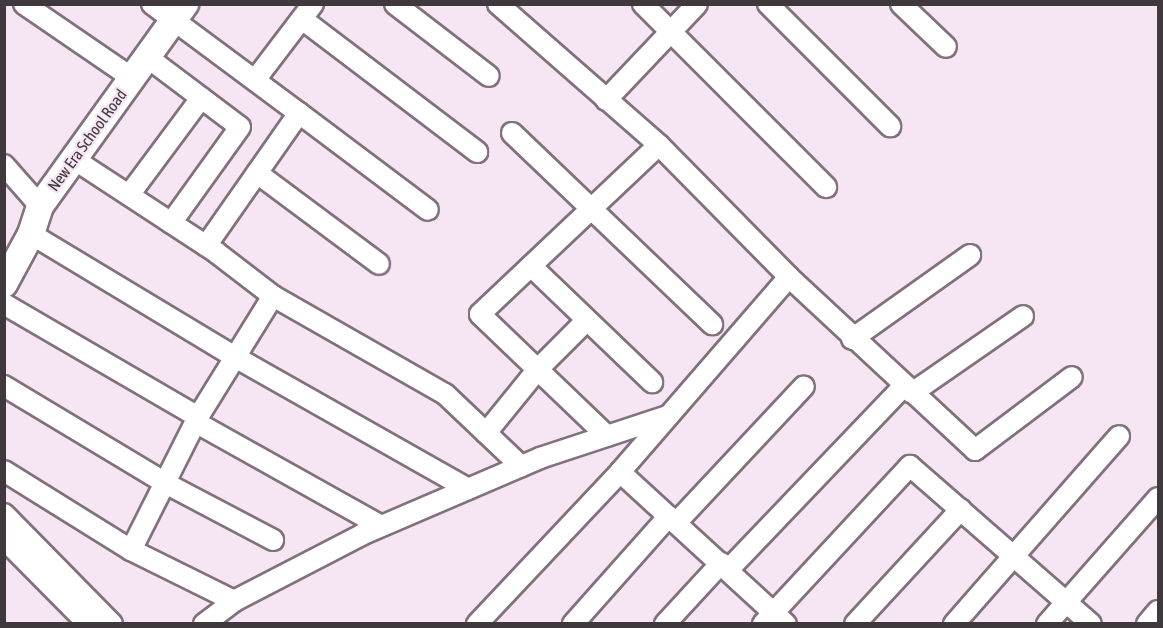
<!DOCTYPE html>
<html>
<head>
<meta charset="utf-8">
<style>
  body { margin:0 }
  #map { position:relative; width:1163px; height:628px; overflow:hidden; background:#f6e5f2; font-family:"Asap Condensed",sans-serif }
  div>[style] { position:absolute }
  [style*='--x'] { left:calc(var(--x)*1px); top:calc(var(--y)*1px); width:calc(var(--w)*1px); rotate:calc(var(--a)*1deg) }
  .roads { filter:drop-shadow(2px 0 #80717d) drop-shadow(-2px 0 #80717d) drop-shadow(0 2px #80717d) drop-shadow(0 -2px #80717d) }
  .minor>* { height:20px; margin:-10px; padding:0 10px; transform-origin:10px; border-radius:10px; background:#fff }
  .tertiary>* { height:26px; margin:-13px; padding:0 13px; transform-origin:13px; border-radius:13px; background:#fff }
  span { translate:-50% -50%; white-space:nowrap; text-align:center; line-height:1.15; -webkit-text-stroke:4.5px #f6e5f2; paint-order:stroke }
  .street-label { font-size:16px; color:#3f393e }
  .frame { position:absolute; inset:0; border:6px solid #3f393e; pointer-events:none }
</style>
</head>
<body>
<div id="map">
  <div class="roads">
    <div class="minor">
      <i style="--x:24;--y:4;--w:131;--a:34.4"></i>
      <i style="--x:152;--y:4;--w:183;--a:36.6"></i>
      <i style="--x:299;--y:113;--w:162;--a:125"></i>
      <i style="--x:395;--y:4;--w:118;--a:37.5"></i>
      <i style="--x:498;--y:4;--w:214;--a:41.2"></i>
      <i style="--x:643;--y:4;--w:259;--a:45"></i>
      <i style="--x:768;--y:4;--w:173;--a:45"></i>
      <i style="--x:901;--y:4;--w:62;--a:43.7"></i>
      <i style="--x:302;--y:19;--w:220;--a:37.2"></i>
      <i style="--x:147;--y:57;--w:116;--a:37"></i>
      <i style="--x:240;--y:127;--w:118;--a:125.7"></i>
      <i style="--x:255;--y:80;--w:96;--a:-52.7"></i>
      <i style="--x:606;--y:100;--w:132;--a:-46.5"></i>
      <i style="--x:299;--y:113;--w:161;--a:36.9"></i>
      <i style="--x:512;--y:133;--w:277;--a:43.7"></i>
      <i style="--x:72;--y:158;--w:173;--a:33.2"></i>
      <i style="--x:217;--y:253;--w:71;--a:37.5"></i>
      <i style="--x:273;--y:296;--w:142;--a:121.8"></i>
      <i style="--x:198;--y:417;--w:149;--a:116.7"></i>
      <i style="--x:4;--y:165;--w:55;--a:48.7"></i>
      <i style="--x:257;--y:173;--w:152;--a:36.7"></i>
      <i style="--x:129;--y:195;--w:121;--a:-53.4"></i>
      <i style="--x:31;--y:234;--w:238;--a:31.1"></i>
      <i style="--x:235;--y:357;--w:268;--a:29.5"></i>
      <i style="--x:531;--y:266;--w:168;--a:43.8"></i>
      <i style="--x:273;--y:296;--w:198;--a:29.7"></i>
      <i style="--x:445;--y:394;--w:105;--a:43.5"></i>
      <i style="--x:4;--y:304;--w:225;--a:30.2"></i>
      <i style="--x:852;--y:339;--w:145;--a:-35.4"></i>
      <i style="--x:4;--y:386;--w:190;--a:31"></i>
      <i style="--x:167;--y:484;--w:120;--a:27.8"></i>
      <i style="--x:912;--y:393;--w:135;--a:-34.7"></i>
      <i style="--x:197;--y:423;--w:211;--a:29.2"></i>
      <i style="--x:486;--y:433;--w:82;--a:-50.9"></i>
      <i style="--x:538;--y:369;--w:68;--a:-45"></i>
      <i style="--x:607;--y:436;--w:176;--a:-136.2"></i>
      <i style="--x:480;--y:314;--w:246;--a:-43.4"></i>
      <i style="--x:659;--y:145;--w:185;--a:45.4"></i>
      <i style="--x:4;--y:471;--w:150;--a:31.9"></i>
      <i style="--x:131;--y:550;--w:115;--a:26.3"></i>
      <i style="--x:620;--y:472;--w:258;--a:-49.1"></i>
      <i style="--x:789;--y:277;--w:254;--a:42.9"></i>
      <i style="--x:975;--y:450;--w:121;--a:-37"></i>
      <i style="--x:4;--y:514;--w:154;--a:45.5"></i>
      <i style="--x:676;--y:523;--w:187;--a:-46.9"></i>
      <i style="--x:4;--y:539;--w:120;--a:45.3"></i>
      <i style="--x:728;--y:570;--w:255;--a:-46.3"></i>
      <i style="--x:204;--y:624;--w:38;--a:-37"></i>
      <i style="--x:234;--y:601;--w:145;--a:-27.4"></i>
      <i style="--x:363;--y:534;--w:193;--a:-23.2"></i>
      <i style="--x:540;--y:458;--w:135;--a:-18.2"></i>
      <i style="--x:477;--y:624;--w:209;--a:-46.7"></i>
      <i style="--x:620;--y:472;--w:225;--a:42.5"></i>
      <i style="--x:573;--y:624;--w:144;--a:-48.4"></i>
      <i style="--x:665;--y:624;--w:83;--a:-47.4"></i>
      <i style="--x:763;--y:624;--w:216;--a:-47.1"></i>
      <i style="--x:910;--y:466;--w:240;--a:41.1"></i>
      <i style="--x:855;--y:624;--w:156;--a:-47.3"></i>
      <i style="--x:954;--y:624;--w:250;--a:-48.7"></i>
      <i style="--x:1047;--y:624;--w:168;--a:-48.6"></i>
      <i style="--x:1147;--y:624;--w:17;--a:-50"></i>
    </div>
    <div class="tertiary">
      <i style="--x:4;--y:284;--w:57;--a:-61.6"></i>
      <i style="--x:31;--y:234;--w:29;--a:-72"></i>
      <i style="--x:40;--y:206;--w:249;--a:-54.3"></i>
    </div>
  </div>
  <div class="street-label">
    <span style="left:87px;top:140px;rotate:-54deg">New Era School Road</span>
  </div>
  <div class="frame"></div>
</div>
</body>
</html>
